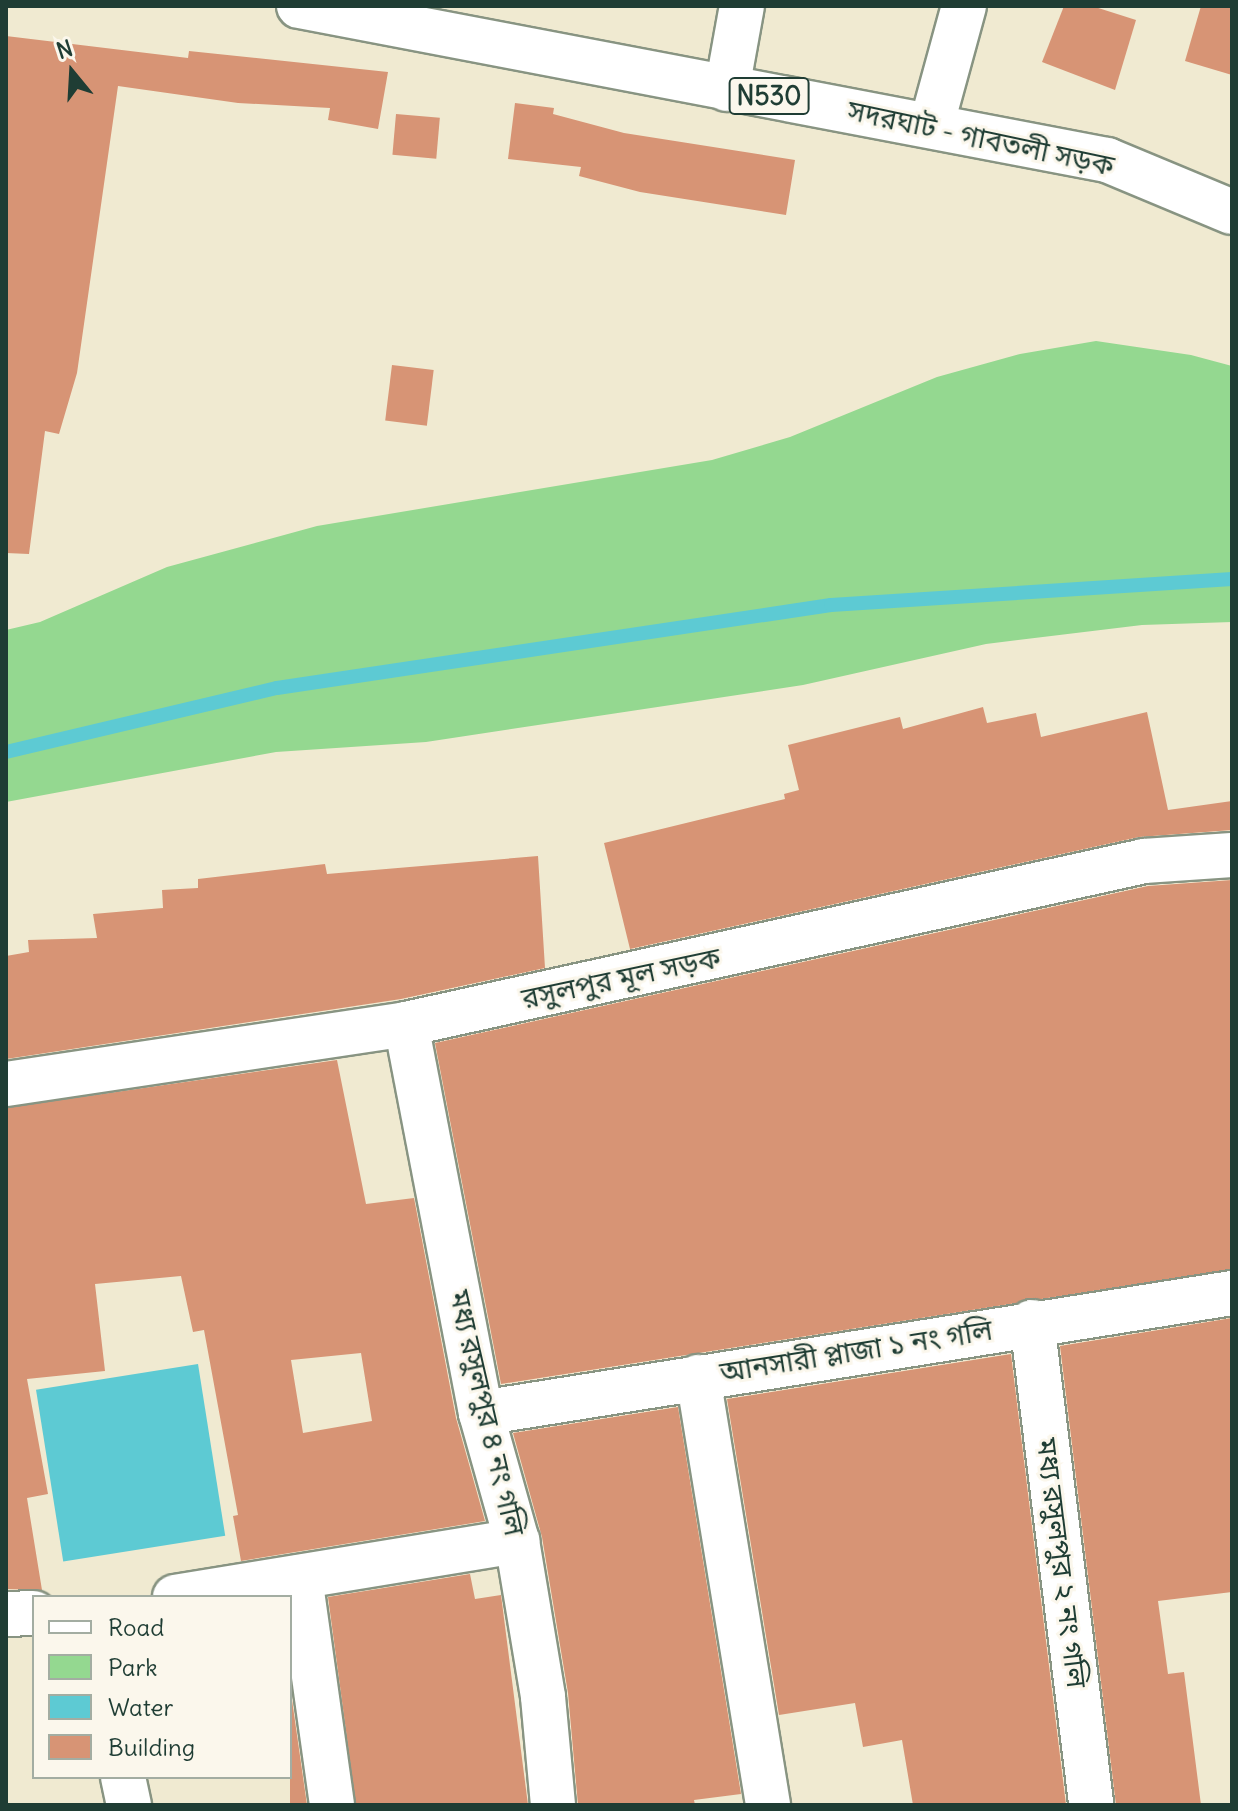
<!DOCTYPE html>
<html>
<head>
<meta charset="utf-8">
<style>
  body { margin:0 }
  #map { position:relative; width:1238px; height:1811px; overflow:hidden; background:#f0ead1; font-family:Delius,"Noto Sans Bengali",sans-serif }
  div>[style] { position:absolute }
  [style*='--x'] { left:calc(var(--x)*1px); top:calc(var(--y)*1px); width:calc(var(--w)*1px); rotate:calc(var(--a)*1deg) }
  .green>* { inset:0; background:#94d890 }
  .water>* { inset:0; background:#5dcad3; transform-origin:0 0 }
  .stream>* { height:14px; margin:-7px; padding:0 7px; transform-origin:7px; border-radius:7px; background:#5dcad3 }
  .building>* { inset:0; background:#d79475; transform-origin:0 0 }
  .roads { filter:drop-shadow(2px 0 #889482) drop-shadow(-2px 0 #889482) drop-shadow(0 2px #889482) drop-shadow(0 -2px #889482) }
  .minor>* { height:44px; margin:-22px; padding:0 22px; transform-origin:22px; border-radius:22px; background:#fff }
  .highway>* { height:44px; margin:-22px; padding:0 22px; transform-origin:22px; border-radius:22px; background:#fff }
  span { translate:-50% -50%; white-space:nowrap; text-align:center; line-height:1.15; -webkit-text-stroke:6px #fbf7ec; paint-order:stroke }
  .shield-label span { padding:2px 6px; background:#fbf7ec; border:2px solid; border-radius:6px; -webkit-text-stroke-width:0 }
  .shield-label { font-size:26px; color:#1f3d34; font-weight:700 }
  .street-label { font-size:28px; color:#1f3d34 }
  .frame { position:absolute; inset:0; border:8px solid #1f3d34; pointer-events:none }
  .legend { position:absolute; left:32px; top:1595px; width:260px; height:184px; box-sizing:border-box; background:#fbf7ec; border:2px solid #a3ada2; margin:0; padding:10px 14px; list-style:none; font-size:24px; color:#1f3d34 }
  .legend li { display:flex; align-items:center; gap:16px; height:40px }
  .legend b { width:40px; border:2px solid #a3ada2 }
  .north { position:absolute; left:32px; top:32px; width:80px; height:80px; -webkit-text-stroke:6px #fbf7ec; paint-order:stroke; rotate:342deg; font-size:22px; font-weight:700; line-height:32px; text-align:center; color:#1f3d34 }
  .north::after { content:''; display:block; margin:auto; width:28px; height:36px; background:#1f3d34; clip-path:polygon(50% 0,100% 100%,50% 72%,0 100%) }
</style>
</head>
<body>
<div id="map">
  <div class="green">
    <i style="clip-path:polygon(1096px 341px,1191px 355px,1232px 366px,1232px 622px,1142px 625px,986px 644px,803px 685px,426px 742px,276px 752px,6px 802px,6px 630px,40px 622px,167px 567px,317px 526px,712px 460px,790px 437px,937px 377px,1020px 354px)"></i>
  </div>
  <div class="water">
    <i style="left:198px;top:1364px;width:174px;height:164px;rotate:81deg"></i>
  </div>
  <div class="stream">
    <i style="--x:6;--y:752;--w:278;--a:-13.3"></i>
    <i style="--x:277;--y:688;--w:560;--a:-8.52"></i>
    <i style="--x:831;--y:605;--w:402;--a:-3.7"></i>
  </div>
  <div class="building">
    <i style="clip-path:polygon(1064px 6px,1092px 6px,1136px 20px,1115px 90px,1042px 62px)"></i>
    <i style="clip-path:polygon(1201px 6px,1232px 6px,1232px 75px,1185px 61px)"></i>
    <i style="clip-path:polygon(6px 36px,188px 58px,189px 51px,388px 72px,378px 129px,328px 120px,330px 108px,238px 103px,118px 86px,77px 373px,59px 434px,45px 431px,29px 554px,6px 553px)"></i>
    <i style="clip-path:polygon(515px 103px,554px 108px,553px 114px,624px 133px,795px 160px,786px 215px,640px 192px,579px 176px,581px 167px,508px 159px)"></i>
    <i style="left:396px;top:114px;width:44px;height:41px;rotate:5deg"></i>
    <i style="left:392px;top:365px;width:42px;height:56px;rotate:7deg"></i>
    <i style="clip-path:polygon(983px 707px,987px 723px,1036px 713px,1041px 737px,1147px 712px,1168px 810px,1232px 801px,1232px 830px,1139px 837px,630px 949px,604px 843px,785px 799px,784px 794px,799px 790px,788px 745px,900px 717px,903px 729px)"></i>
    <i style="clip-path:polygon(538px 856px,545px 968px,401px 999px,6px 1059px,6px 956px,29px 952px,28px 940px,97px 938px,93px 914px,163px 908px,162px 890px,198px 888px,198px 879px,325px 864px,327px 874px)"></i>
    <i style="clip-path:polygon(1232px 880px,1232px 1269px,501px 1384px,435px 1043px,1148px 886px)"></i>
    <i style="clip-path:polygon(evenodd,337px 1060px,366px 1204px,414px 1198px,456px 1418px,485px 1521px,241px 1561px,233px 1516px,238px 1515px,204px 1330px,193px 1332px,181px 1276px,95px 1284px,105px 1371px,27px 1379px,48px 1494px,27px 1498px,42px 1590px,6px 1589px,6px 1108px,337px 1060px,361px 1353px,372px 1421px,303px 1433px,291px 1360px,361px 1353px)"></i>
    <i style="clip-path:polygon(1232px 1318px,1232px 1592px,1158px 1601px,1168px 1674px,1184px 1672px,1201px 1805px,1116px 1805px,1060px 1346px)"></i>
    <i style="clip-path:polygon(1011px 1354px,1066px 1805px,913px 1805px,902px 1740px,863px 1747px,855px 1703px,779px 1715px,727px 1399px)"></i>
    <i style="clip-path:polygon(678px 1407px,741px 1794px,694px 1800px,695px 1805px,578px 1805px,568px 1693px,542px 1537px,513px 1433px)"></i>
    <i style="clip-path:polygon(470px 1574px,475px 1599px,501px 1595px,528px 1805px,356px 1805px,328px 1597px)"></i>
    <i style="clip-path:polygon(290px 1686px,307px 1805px,290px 1805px)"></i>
  </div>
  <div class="roads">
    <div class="minor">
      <i style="--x:727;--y:89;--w:84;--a:-79.8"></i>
      <i style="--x:932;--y:123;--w:121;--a:-74.7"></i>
      <i style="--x:406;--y:1024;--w:396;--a:79.1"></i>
      <i style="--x:481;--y:1413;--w:133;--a:74.3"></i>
      <i style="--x:517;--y:1541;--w:158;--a:80.5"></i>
      <i style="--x:543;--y:1697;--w:108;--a:84.7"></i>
      <i style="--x:6;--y:1084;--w:404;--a:-8.5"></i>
      <i style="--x:406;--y:1024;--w:756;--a:-12.45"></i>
      <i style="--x:1144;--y:861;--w:88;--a:-3.9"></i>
      <i style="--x:1032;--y:1322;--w:487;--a:83"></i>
      <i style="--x:698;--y:1377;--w:434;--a:80.7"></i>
      <i style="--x:481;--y:1413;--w:761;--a:-9.08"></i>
      <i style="--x:300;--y:1577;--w:230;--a:82"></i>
      <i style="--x:175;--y:1597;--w:347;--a:-9.3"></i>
      <i style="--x:6;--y:1614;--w:28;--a:-2"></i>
      <i style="--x:123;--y:1777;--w:29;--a:78"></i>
    </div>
    <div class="highway">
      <i style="--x:299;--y:6;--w:823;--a:10.79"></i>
      <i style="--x:1107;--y:160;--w:135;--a:22.6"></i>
    </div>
  </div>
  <div class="shield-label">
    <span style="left:769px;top:96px">N530</span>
  </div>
  <div class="street-label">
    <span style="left:981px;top:138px;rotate:12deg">সদরঘাট - গাবতলী সড়ক</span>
    <span style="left:621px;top:978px;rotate:-12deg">রসুলপুর মূল সড়ক</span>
    <span style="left:856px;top:1351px;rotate:-9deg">আনসারী প্লাজা ১ নং গলি</span>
    <span style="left:487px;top:1413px;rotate:77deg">মধ্য রসুলপুর ৪ নং গলি</span>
    <span style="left:1062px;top:1563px;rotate:83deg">মধ্য রসুলপুর ২ নং গলি</span>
  </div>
  <div class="frame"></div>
  <ul class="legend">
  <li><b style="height:10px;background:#fff"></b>Road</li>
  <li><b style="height:22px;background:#94d890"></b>Park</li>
  <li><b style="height:22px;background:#5dcad3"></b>Water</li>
  <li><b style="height:22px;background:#d79475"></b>Building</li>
  </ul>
  <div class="north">N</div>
</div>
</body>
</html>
